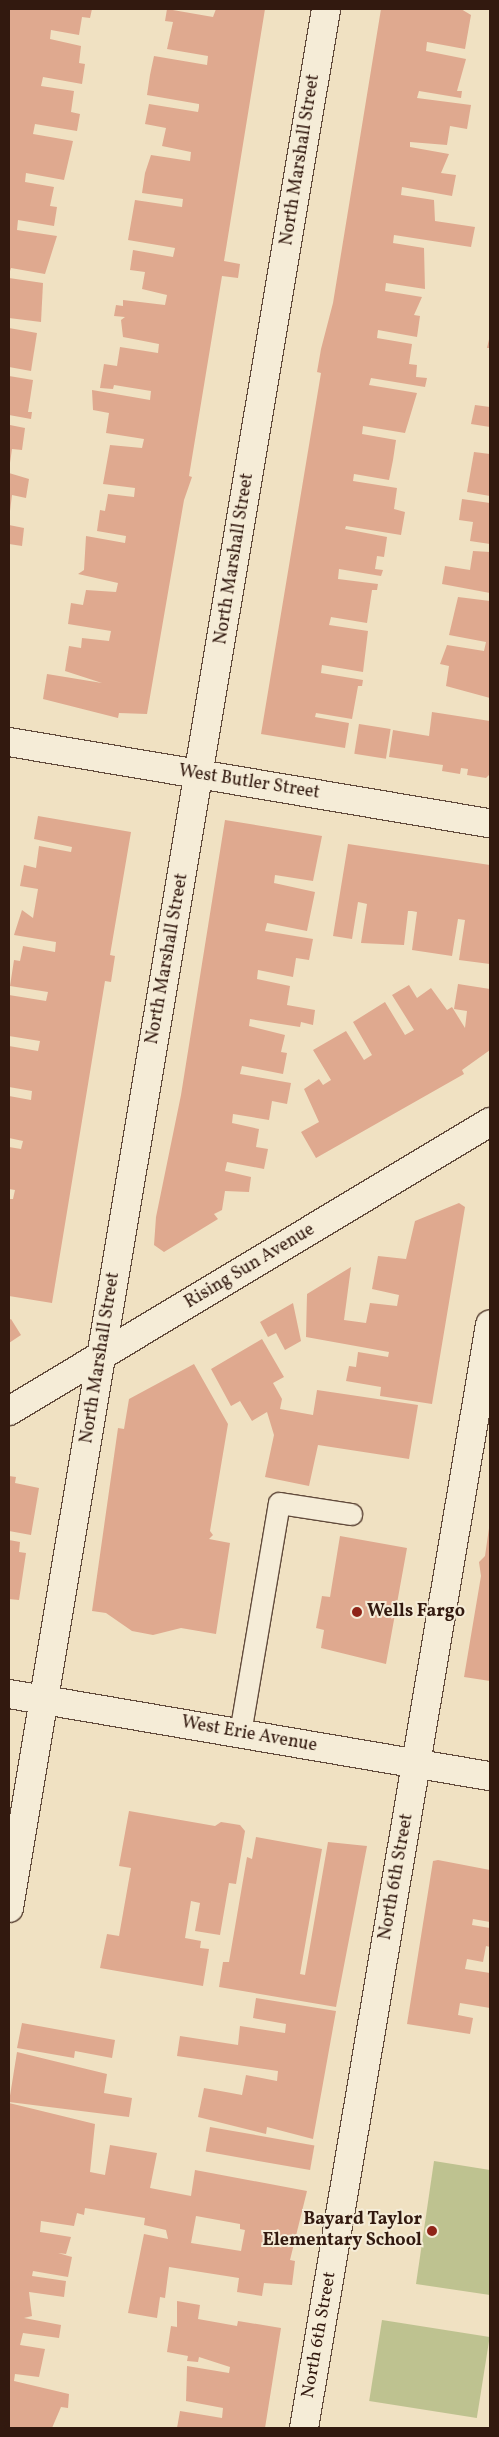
<!DOCTYPE html>
<html>
<head>
<meta charset="utf-8">
<style>
  body { margin:0 }
  #map { position:relative; width:499px; height:2437px; overflow:hidden; background:#f0e1c2; font-family:Vollkorn,serif }
  div>[style] { position:absolute }
  [style*='--x'] { left:calc(var(--x)*1px); top:calc(var(--y)*1px); width:calc(var(--w)*1px); rotate:calc(var(--a)*1deg) }
  .green>* { inset:0; background:#bec290; transform-origin:0 0 }
  .building>* { inset:0; background:#dfa98f; transform-origin:0 0 }
  .roads { filter:drop-shadow(1px 0 #624b3c) drop-shadow(-1px 0 #624b3c) drop-shadow(0 1px #624b3c) drop-shadow(0 -1px #624b3c) }
  .lane>* { height:21px; margin:-10.5px; padding:0 10.5px; transform-origin:10.5px; border-radius:10.5px; background:#f5ecd7 }
  .street>* { height:28px; margin:-14px; padding:0 14px; transform-origin:14px; border-radius:14px; background:#f5ecd7 }
  .secondary>* { height:28px; margin:-14px; padding:0 14px; transform-origin:14px; border-radius:14px; background:#f5ecd7 }
  .dots>* { width:14px; height:14px; translate:-50% -50%; box-sizing:border-box; border:2px solid #f5ecd7; border-radius:50% }
  span { translate:-50% -50%; white-space:nowrap; text-align:center; line-height:1.15; -webkit-text-stroke:4px #f5ecd7; paint-order:stroke }
  .street-label { font-size:18px; color:#32190f }
  .poi-label { font-size:18px; color:#32190f; font-weight:700 }
  .left { translate:0 -50%; text-align:left }
  .right { translate:-100% -50%; text-align:right }
  .frame { position:absolute; inset:0; border:10px solid #32190f; pointer-events:none }
</style>
</head>
<body>
<div id="map">
  <div class="green">
    <i style="clip-path:polygon(434px 2161px,490px 2170px,490px 2295px,416px 2284px)"></i>
    <i style="left:382px;top:2320px;width:109px;height:82px;rotate:9deg"></i>
  </div>
  <div class="building">
    <i style="clip-path:polygon(9px 9px,92px 9px,90px 18px,82px 17px,79px 35px,51px 30px,50px 39px,81px 46px,79px 63px,85px 64px,82px 84px,43px 77px,41px 86px,74px 91px,71px 112px,80px 114px,77px 131px,35px 124px,33px 134px,73px 141px,64px 180px,26px 173px,25px 182px,54px 187px,50px 206px,57px 207px,54px 226px,18px 220px,17px 230px,57px 236px,45px 274px,11px 268px,9px 274px)"></i>
    <i style="clip-path:polygon(167px 9px,213px 17px,216px 9px,265px 9px,224px 261px,240px 264px,238px 278px,222px 276px,189px 476px,192px 477px,184px 500px,147px 714px,119px 713px,118px 718px,43px 699px,47px 674px,102px 683px,65px 671px,69px 646px,81px 648px,82px 638px,109px 641px,111px 631px,68px 624px,71px 603px,83px 605px,86px 590px,116px 592px,118px 583px,78px 574px,84px 570px,86px 536px,125px 543px,126px 536px,97px 531px,100px 510px,105px 511px,108px 494px,134px 497px,135px 488px,103px 484px,110px 445px,142px 448px,144px 439px,106px 433px,109px 413px,93px 410px,92px 390px,150px 400px,151px 391px,114px 385px,113px 389px,100px 388px,104px 364px,117px 366px,120px 347px,158px 353px,159px 344px,123px 337px,121px 320px,125px 317px,114px 316px,116px 305px,123px 306px,123px 300px,165px 305px,167px 295px,142px 289px,145px 272px,130px 270px,133px 250px,173px 257px,175px 248px,128px 240px,135px 200px,182px 207px,183px 199px,142px 193px,145px 173px,151px 155px,190px 161px,191px 152px,162px 146px,166px 128px,145px 124px,149px 104px,198px 112px,199px 107px,199px 104px,147px 95px,150px 75px,154px 56px,207px 65px,208px 56px,167px 49px,173px 22px,165px 21px)"></i>
    <i style="clip-path:polygon(381px 9px,461px 9px,471px 15px,465px 49px,427px 42px,426px 51px,466px 59px,457px 91px,462px 91px,461px 98px,419px 91px,417px 98px,471px 105px,467px 129px,450px 126px,447px 145px,410px 142px,410px 147px,449px 154px,441px 173px,456px 175px,452px 196px,402px 187px,401px 195px,434px 200px,435px 221px,475px 227px,471px 247px,394px 235px,393px 243px,424px 248px,425px 289px,386px 283px,385px 291px,422px 297px,414px 315px,420px 316px,417px 337px,378px 330px,377px 338px,412px 344px,409px 364px,417px 365px,416px 377px,427px 378px,425px 387px,371px 378px,369px 385px,417px 393px,405px 433px,363px 426px,362px 434px,396px 440px,393px 460px,389px 480px,354px 474px,353px 481px,397px 488px,394px 509px,405px 512px,401px 535px,346px 526px,345px 529px,387px 537px,384px 557px,377px 556px,375px 569px,383px 570px,381px 576px,339px 569px,338px 579px,378px 584px,377px 590px,372px 590px,367px 623px,331px 617px,329px 625px,368px 631px,363px 672px,322px 665px,321px 673px,363px 680px,362px 686px,358px 686px,352px 719px,316px 713px,315px 717px,349px 723px,345px 748px,261px 734px,321px 373px,317px 372px,321px 349px,333px 303px)"></i>
    <i style="clip-path:polygon(9px 278px,43px 283px,41px 322px,9px 318px)"></i>
    <i style="clip-path:polygon(9px 328px,37px 333px,31px 371px,9px 367px)"></i>
    <i style="clip-path:polygon(490px 335px,490px 348px,487px 348px)"></i>
    <i style="clip-path:polygon(9px 376px,33px 380px,28px 412px,32px 412px,31px 419px,9px 415px)"></i>
    <i style="clip-path:polygon(475px 405px,490px 407px,490px 427px,471px 424px)"></i>
    <i style="clip-path:polygon(10px 425px,25px 428px,22px 450px,12px 449px,10px 463px)"></i>
    <i style="clip-path:polygon(474px 452px,490px 454px,490px 496px,467px 492px)"></i>
    <i style="clip-path:polygon(9px 473px,29px 479px,26px 498px,12px 495px,10px 511px)"></i>
    <i style="clip-path:polygon(462px 499px,490px 503px,490px 544px,470px 541px,473px 522px,459px 520px)"></i>
    <i style="clip-path:polygon(9px 525px,24px 528px,22px 546px,9px 544px)"></i>
    <i style="clip-path:polygon(473px 551px,490px 552px,490px 593px,442px 584px,445px 566px,470px 570px)"></i>
    <i style="clip-path:polygon(458px 597px,490px 601px,490px 698px,446px 686px,449px 666px,440px 664px,447px 645px,484px 651px,486px 642px,449px 635px)"></i>
    <i style="clip-path:polygon(432px 712px,490px 721px,490px 774px,486px 778px,467px 775px,468px 769px,461px 768px,460px 774px,442px 771px,443px 765px,389px 757px,393px 730px,429px 736px)"></i>
    <i style="left:359px;top:724px;width:32px;height:30px;rotate:9deg"></i>
    <i style="clip-path:polygon(38px 816px,131px 832px,110px 955px,115px 956px,111px 982px,105px 981px,52px 1303px,9px 1296px,9px 1199px,13px 1199px,15px 1190px,9px 1189px,9px 1147px,21px 1149px,23px 1141px,9px 1138px,9px 1096px,31px 1100px,32px 1091px,9px 1087px,9px 1046px,38px 1051px,40px 1041px,9px 1036px,9px 995px,46px 1001px,48px 992px,10px 986px,14px 960px,20px 961px,23px 946px,55px 952px,56px 942px,14px 935px,22px 910px,33px 918px,38px 889px,20px 886px,24px 865px,36px 868px,39px 846px,71px 852px,72px 847px,34px 839px)"></i>
    <i style="clip-path:polygon(225px 820px,322px 836px,313px 881px,275px 875px,274px 883px,315px 892px,307px 931px,267px 923px,265px 931px,313px 939px,309px 960px,296px 958px,293px 977px,258px 970px,257px 979px,290px 986px,287px 1005px,315px 1010px,313px 1025px,301px 1022px,300px 1027px,250px 1019px,249px 1026px,285px 1035px,281px 1052px,287px 1053px,283px 1074px,242px 1066px,240px 1074px,291px 1083px,287px 1104px,272px 1101px,269px 1120px,233px 1114px,232px 1123px,259px 1129px,256px 1147px,268px 1149px,264px 1169px,227px 1162px,225px 1171px,251px 1177px,249px 1192px,225px 1191px,222px 1210px,214px 1214px,218px 1219px,164px 1252px,154px 1245px,156px 1217px,181px 1095px)"></i>
    <i style="clip-path:polygon(348px 844px,490px 865px,490px 964px,459px 960px,465px 920px,458px 919px,452px 956px,412px 950px,417px 912px,412px 911px,408px 911px,404px 945px,361px 943px,367px 904px,363px 903px,358px 902px,352px 939px,333px 936px)"></i>
    <i style="clip-path:polygon(458px 984px,490px 989px,490px 1050px,462px 1070px,464px 1074px,316px 1158px,301px 1132px,319px 1122px,304px 1089px,319px 1079px,323px 1085px,331px 1080px,313px 1050px,346px 1031px,364px 1060px,372px 1055px,353px 1022px,385px 1002px,405px 1035px,414px 1030px,392px 995px,409px 985px,417px 998px,431px 988px,447px 1010px,452px 1007px,465px 1028px,467px 1011px,454px 1009px)"></i>
    <i style="clip-path:polygon(459px 1203px,465px 1207px,432px 1404px,380px 1396px,381px 1387px,346px 1381px,349px 1366px,356px 1367px,358px 1352px,388px 1357px,389px 1352px,306px 1337px,307px 1294px,351px 1267px,344px 1320px,366px 1323px,370px 1303px,397px 1306px,399px 1295px,372px 1289px,378px 1256px,406px 1259px,415px 1221px)"></i>
    <i style="clip-path:polygon(293px 1303px,301px 1341px,285px 1350px,276px 1333px,268px 1337px,260px 1322px)"></i>
    <i style="clip-path:polygon(11px 1319px,21px 1335px,9px 1343px,9px 1320px)"></i>
    <i style="clip-path:polygon(262px 1339px,284px 1377px,273px 1383px,282px 1399px,280px 1409px,313px 1415px,317px 1390px,418px 1405px,409px 1459px,318px 1445px,309px 1486px,265px 1477px,274px 1435px,267px 1412px,252px 1421px,240px 1401px,231px 1406px,211px 1369px)"></i>
    <i style="clip-path:polygon(194px 1364px,228px 1424px,210px 1531px,213px 1535px,209px 1539px,230px 1543px,216px 1634px,181px 1628px,153px 1635px,132px 1631px,106px 1613px,92px 1611px,118px 1428px,124px 1429px,129px 1399px)"></i>
    <i style="clip-path:polygon(9px 1476px,16px 1477px,15px 1483px,39px 1488px,31px 1535px,9px 1531px)"></i>
    <i style="clip-path:polygon(489px 1528px,490px 1528px,490px 1681px,464px 1677px,481px 1576px,479px 1562px,485px 1556px)"></i>
    <i style="clip-path:polygon(340px 1536px,407px 1548px,386px 1664px,321px 1648px,324px 1630px,316px 1628px,322px 1596px,330px 1597px)"></i>
    <i style="clip-path:polygon(9px 1540px,20px 1542px,19px 1552px,26px 1553px,19px 1600px,9px 1599px)"></i>
    <i style="clip-path:polygon(129px 1811px,215px 1826px,221px 1822px,240px 1825px,245px 1831px,236px 1884px,229px 1883px,220px 1935px,195px 1931px,200px 1903px,191px 1901px,185px 1938px,201px 1941px,200px 1948px,209px 1949px,203px 1986px,100px 1968px,107px 1934px,119px 1936px,131px 1868px,119px 1866px)"></i>
    <i style="clip-path:polygon(256px 1837px,322px 1849px,300px 1974px,305px 1975px,328px 1842px,367px 1846px,336px 2007px,219px 1987px,223px 1962px,229px 1962px,247px 1857px,252px 1859px)"></i>
    <i style="clip-path:polygon(438px 1860px,490px 1870px,490px 1922px,473px 1919px,472px 1925px,490px 1928px,490px 1947px,486px 1946px,483px 1962px,467px 1959px,465px 1969px,490px 1973px,490px 2008px,460px 2003px,458px 2015px,473px 2018px,470px 2034px,407px 2024px,433px 1861px)"></i>
    <i style="clip-path:polygon(256px 1998px,336px 2011px,313px 2139px,267px 2127px,266px 2134px,198px 2117px,204px 2088px,242px 2095px,246px 2075px,277px 2081px,278px 2071px,177px 2056px,180px 2036px,238px 2045px,240px 2026px,285px 2033px,286px 2024px,253px 2018px)"></i>
    <i style="clip-path:polygon(22px 2023px,115px 2040px,112px 2058px,75px 2051px,74px 2058px,17px 2048px)"></i>
    <i style="clip-path:polygon(17px 2052px,107px 2074px,104px 2093px,132px 2098px,129px 2117px,9px 2102px)"></i>
    <i style="clip-path:polygon(evenodd,9px 2103px,95px 2124px,90px 2172px,105px 2175px,110px 2145px,157px 2153px,150px 2188px,191px 2196px,195px 2170px,307px 2191px,290px 2260px,295px 2261px,292px 2285px,264px 2283px,262px 2296px,237px 2292px,239px 2278px,169px 2267px,165px 2298px,160px 2297px,157px 2318px,128px 2313px,144px 2234px,168px 2239px,166px 2230px,144px 2225px,145px 2218px,85px 2208px,84px 2215px,77px 2213px,74px 2226px,41px 2221px,40px 2232px,71px 2237px,66px 2254px,58px 2253px,72px 2257px,68px 2277px,33px 2271px,32px 2276px,66px 2281px,64px 2297px,29px 2292px,32px 2316px,24px 2318px,61px 2325px,59px 2338px,23px 2333px,20px 2345px,45px 2349px,39px 2377px,15px 2374px,14px 2381px,69px 2394px,68px 2408px,61px 2407px,52px 2428px,9px 2428px,9px 2103px,196px 2216px,240px 2224px,240px 2229px,245px 2230px,241px 2251px,191px 2243px,196px 2216px)"></i>
    <i style="left:210px;top:2127px;width:106px;height:25px;rotate:10deg"></i>
    <i style="clip-path:polygon(177px 2301px,200px 2305px,198px 2319px,237px 2326px,238px 2321px,281px 2328px,265px 2428px,177px 2428px,180px 2411px,222px 2418px,223px 2408px,186px 2401px,187px 2366px,229px 2373px,230px 2367px,199px 2357px,198px 2362px,187px 2361px,188px 2356px,167px 2352px,171px 2326px,177px 2327px)"></i>
  </div>
  <div class="roads">
    <div class="lane">
      <i style="--x:240;--y:1733;--w:233;--a:-80.4"></i>
      <i style="--x:279;--y:1503;--w:73;--a:8.7"></i>
    </div>
    <div class="street">
      <i style="--x:9;--y:742;--w:488;--a:9.6"></i>
      <i style="--x:9;--y:1908;--w:1925;--a:-80.52"></i>
    </div>
    <div class="secondary">
      <i style="--x:9;--y:1411;--w:561;--a:-31"></i>
      <i style="--x:9;--y:1694;--w:488;--a:9.7"></i>
      <i style="--x:304;--y:2428;--w:1119;--a:-80.43"></i>
    </div>
  </div>
  <div class="dots">
    <i style="left:357px;top:1612px;background:#8f2418"></i>
    <i style="left:432px;top:2231px;background:#8f2418"></i>
  </div>
  <div class="street-label">
    <span style="left:301px;top:160px;rotate:-81deg">North Marshall Street</span>
    <span style="left:235px;top:559px;rotate:-81deg">North Marshall Street</span>
    <span style="left:249px;top:783px;rotate:9deg">West Butler Street</span>
    <span style="left:168px;top:959px;rotate:-80deg">North Marshall Street</span>
    <span style="left:250px;top:1267px;rotate:-31deg">Rising Sun Avenue</span>
    <span style="left:101px;top:1358px;rotate:-81deg">North Marshall Street</span>
    <span style="left:249px;top:1735px;rotate:10deg">West Erie Avenue</span>
    <span style="left:397px;top:1877px;rotate:-80deg">North 6th Street</span>
    <span style="left:320px;top:2335px;rotate:-80deg">North 6th Street</span>
  </div>
  <div class="poi-label">
    <span class="left" style="left:367px;top:1612px">Wells Fargo</span>
    <span class="right" style="left:422px;top:2231px">Bayard Taylor<br>Elementary School</span>
  </div>
  <div class="frame"></div>
</div>
</body>
</html>
